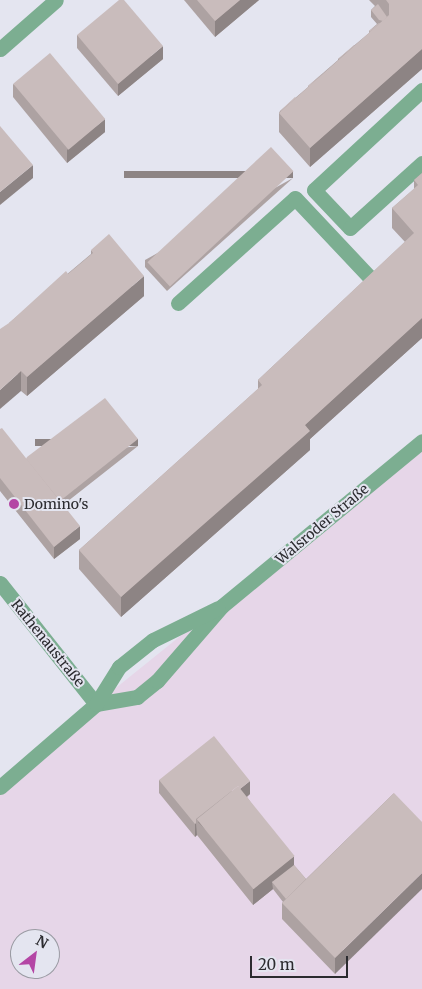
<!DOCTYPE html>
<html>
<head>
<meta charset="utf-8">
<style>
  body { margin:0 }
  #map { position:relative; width:422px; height:989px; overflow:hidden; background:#e4e5f0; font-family:Merriweather,serif }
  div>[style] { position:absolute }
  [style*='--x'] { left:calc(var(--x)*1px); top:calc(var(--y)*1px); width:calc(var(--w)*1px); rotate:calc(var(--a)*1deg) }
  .commercial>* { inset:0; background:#e6d6e8 }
  .minor>* { height:15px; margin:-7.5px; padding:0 7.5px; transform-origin:7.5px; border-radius:7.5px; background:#7cae91 }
  .wall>* { inset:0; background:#ada2a2 }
  .shaded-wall>* { inset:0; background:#8d8484; transform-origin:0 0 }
  .building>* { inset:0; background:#c9bcbc; transform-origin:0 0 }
  .dots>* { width:14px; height:14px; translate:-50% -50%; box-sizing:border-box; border:2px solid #e4e5f0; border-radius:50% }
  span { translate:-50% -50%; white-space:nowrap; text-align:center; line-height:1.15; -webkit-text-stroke:4px #e4e5f0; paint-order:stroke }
  .poi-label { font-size:14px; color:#2b2b2f }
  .left { translate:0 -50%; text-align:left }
  .street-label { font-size:14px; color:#2b2b2f }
  .north { position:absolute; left:10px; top:929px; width:50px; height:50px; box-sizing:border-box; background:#e4e5f0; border:1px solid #9a9ba3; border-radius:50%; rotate:30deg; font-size:14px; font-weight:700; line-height:20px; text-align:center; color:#2b2b2f }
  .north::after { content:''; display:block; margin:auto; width:18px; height:22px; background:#b446a5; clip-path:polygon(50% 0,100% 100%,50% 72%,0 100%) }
  .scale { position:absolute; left:250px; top:956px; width:98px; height:22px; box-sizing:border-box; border:2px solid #2b2b2f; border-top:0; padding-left:6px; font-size:15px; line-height:18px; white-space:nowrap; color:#2b2b2f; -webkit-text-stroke:4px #e4e5f0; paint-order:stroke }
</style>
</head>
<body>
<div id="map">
  <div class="commercial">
    <i style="clip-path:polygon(evenodd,422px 441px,422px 989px,0 989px,0 787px,96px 704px,422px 441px,20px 939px,50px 939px,50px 969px,20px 969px,20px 939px)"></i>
  </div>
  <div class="minor">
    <i style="--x:0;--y:49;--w:74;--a:-41.2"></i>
    <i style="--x:422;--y:90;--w:147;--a:137.2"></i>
    <i style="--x:314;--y:190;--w:52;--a:46.5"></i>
    <i style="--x:350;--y:228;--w:97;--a:-42.1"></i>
    <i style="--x:178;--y:303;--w:157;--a:-41.9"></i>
    <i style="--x:295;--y:198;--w:121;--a:46.7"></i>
    <i style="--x:0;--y:583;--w:154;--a:51.6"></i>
    <i style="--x:96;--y:704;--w:42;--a:-9.7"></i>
    <i style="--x:137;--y:697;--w:26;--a:-39"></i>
    <i style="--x:157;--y:681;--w:99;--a:-49.1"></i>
    <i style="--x:222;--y:606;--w:259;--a:-39.5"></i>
    <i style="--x:0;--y:787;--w:127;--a:-40.8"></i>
    <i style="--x:96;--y:704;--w:44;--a:-58.1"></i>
    <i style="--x:119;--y:667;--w:43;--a:-38.5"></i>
    <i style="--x:153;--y:640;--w:72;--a:-26.2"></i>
  </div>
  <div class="wall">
    <i style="clip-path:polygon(184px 0,259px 0,215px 37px)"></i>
    <i style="clip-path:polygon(369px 0,422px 0,422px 69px,310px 167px,279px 132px,279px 113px,280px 111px,308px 87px,308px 86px,338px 60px,338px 59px,369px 33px,369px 31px,377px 24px,371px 17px,371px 10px,375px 6px)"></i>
    <i style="clip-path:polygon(77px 35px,163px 59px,118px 96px,77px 48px)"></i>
    <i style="clip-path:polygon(13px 84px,105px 132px,67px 163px,13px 97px)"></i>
    <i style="clip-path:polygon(422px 173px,422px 338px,310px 439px,310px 450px,121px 617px,79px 569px,79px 550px,258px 389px,258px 380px,405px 242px,392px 228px,392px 208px,414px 189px,414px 180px)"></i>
    <i style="clip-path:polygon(293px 178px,167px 291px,145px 267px,145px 260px)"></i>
    <i style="clip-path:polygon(91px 250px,144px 296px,27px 396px,21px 391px,9px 323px,91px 254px)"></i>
    <i style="clip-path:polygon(0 429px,26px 459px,138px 446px,63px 505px,80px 539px,54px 559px,0 491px)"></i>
    <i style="clip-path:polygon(159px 780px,250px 794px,247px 797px,294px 865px,306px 879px,394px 793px,335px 974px,282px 919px,282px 903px,283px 902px,273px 889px,253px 905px,197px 835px,195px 837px,159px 793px)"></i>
  </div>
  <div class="shaded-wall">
    <i style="clip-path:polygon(240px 0,259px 0,215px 37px,215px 21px)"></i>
    <i style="clip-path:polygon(163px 46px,163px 59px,118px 96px,118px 84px)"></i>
    <i style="clip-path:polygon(422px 49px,422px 69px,310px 167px,310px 148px)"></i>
    <i style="clip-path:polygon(105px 119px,105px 132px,67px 163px,67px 150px)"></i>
    <i style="clip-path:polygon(33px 165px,33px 178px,0 205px,0 192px)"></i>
    <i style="left:293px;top:171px;width:7px;height:169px;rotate:90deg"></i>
    <i style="clip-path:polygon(144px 276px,144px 296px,27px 396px,27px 377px)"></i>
    <i style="clip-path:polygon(422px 318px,422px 338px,310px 439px,310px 450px,121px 617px,121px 597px,305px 425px)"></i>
    <i style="clip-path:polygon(21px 371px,21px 391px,0 409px,0 390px)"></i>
    <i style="left:138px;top:439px;width:7px;height:103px;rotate:90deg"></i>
    <i style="clip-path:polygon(80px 526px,80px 539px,54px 559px,54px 547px)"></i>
    <i style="clip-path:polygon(250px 781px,250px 794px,205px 829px,198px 822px)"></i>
    <i style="clip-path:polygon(196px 823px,197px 835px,195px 837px,195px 824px)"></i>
    <i style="clip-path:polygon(294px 856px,294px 872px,272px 882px,273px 889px,253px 905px,253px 889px)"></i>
    <i style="clip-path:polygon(422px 873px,422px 889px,335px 974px,335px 958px)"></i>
  </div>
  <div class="building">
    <i style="clip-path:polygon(119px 0,124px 0,163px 46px,118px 84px,77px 35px)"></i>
    <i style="clip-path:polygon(197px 0,240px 0,215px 21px)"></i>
    <i style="clip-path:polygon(386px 0,422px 0,422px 49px,310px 148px,279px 113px,389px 15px,389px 4px)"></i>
    <i style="clip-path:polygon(378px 4px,387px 17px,383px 21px,379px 20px,371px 10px)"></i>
    <i style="clip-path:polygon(379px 23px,380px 23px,370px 32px,369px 31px)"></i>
    <i style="clip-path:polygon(354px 45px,354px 46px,339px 59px,338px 59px)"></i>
    <i style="left:50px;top:53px;width:86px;height:48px;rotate:50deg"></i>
    <i style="clip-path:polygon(323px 73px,309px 87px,308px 86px)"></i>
    <i style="clip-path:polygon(295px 97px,296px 98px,281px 111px,280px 111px)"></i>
    <i style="clip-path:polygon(0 126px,33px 165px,0 192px)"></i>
    <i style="left:271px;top:147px;width:33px;height:169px;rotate:47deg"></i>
    <i style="clip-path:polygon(422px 173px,422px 318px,305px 425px,310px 431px,121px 597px,79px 550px,262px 385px,258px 380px,414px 233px,392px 208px,418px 185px,414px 180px)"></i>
    <i style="clip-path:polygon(109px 234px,144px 276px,27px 377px,21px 371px,0 390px,0 329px,9px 323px,66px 271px,68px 274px,93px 253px,91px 250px)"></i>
    <i style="clip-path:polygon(105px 398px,138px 439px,60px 501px,26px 459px,27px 457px)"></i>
    <i style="clip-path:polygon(2px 428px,80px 526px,54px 547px,0 478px,0 429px)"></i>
    <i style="clip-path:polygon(214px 736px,250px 781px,240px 789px,238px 786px,196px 819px,196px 823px,195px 824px,159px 780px)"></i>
    <i style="left:238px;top:786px;width:90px;height:53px;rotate:51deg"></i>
    <i style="clip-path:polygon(394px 793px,422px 822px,422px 873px,335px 958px,282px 903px)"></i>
    <i style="clip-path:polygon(294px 865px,306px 879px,286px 899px,272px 882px)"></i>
  </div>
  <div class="dots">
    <i style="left:14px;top:504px;background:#b446a5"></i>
  </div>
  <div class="poi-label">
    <span class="left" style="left:24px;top:504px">Domino's</span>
  </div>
  <div class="street-label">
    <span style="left:322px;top:524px;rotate:-40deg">Walsroder Straße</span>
    <span style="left:48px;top:643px;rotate:51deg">Rathenaustraße</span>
  </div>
  <div class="north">N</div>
  <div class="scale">20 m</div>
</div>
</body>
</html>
